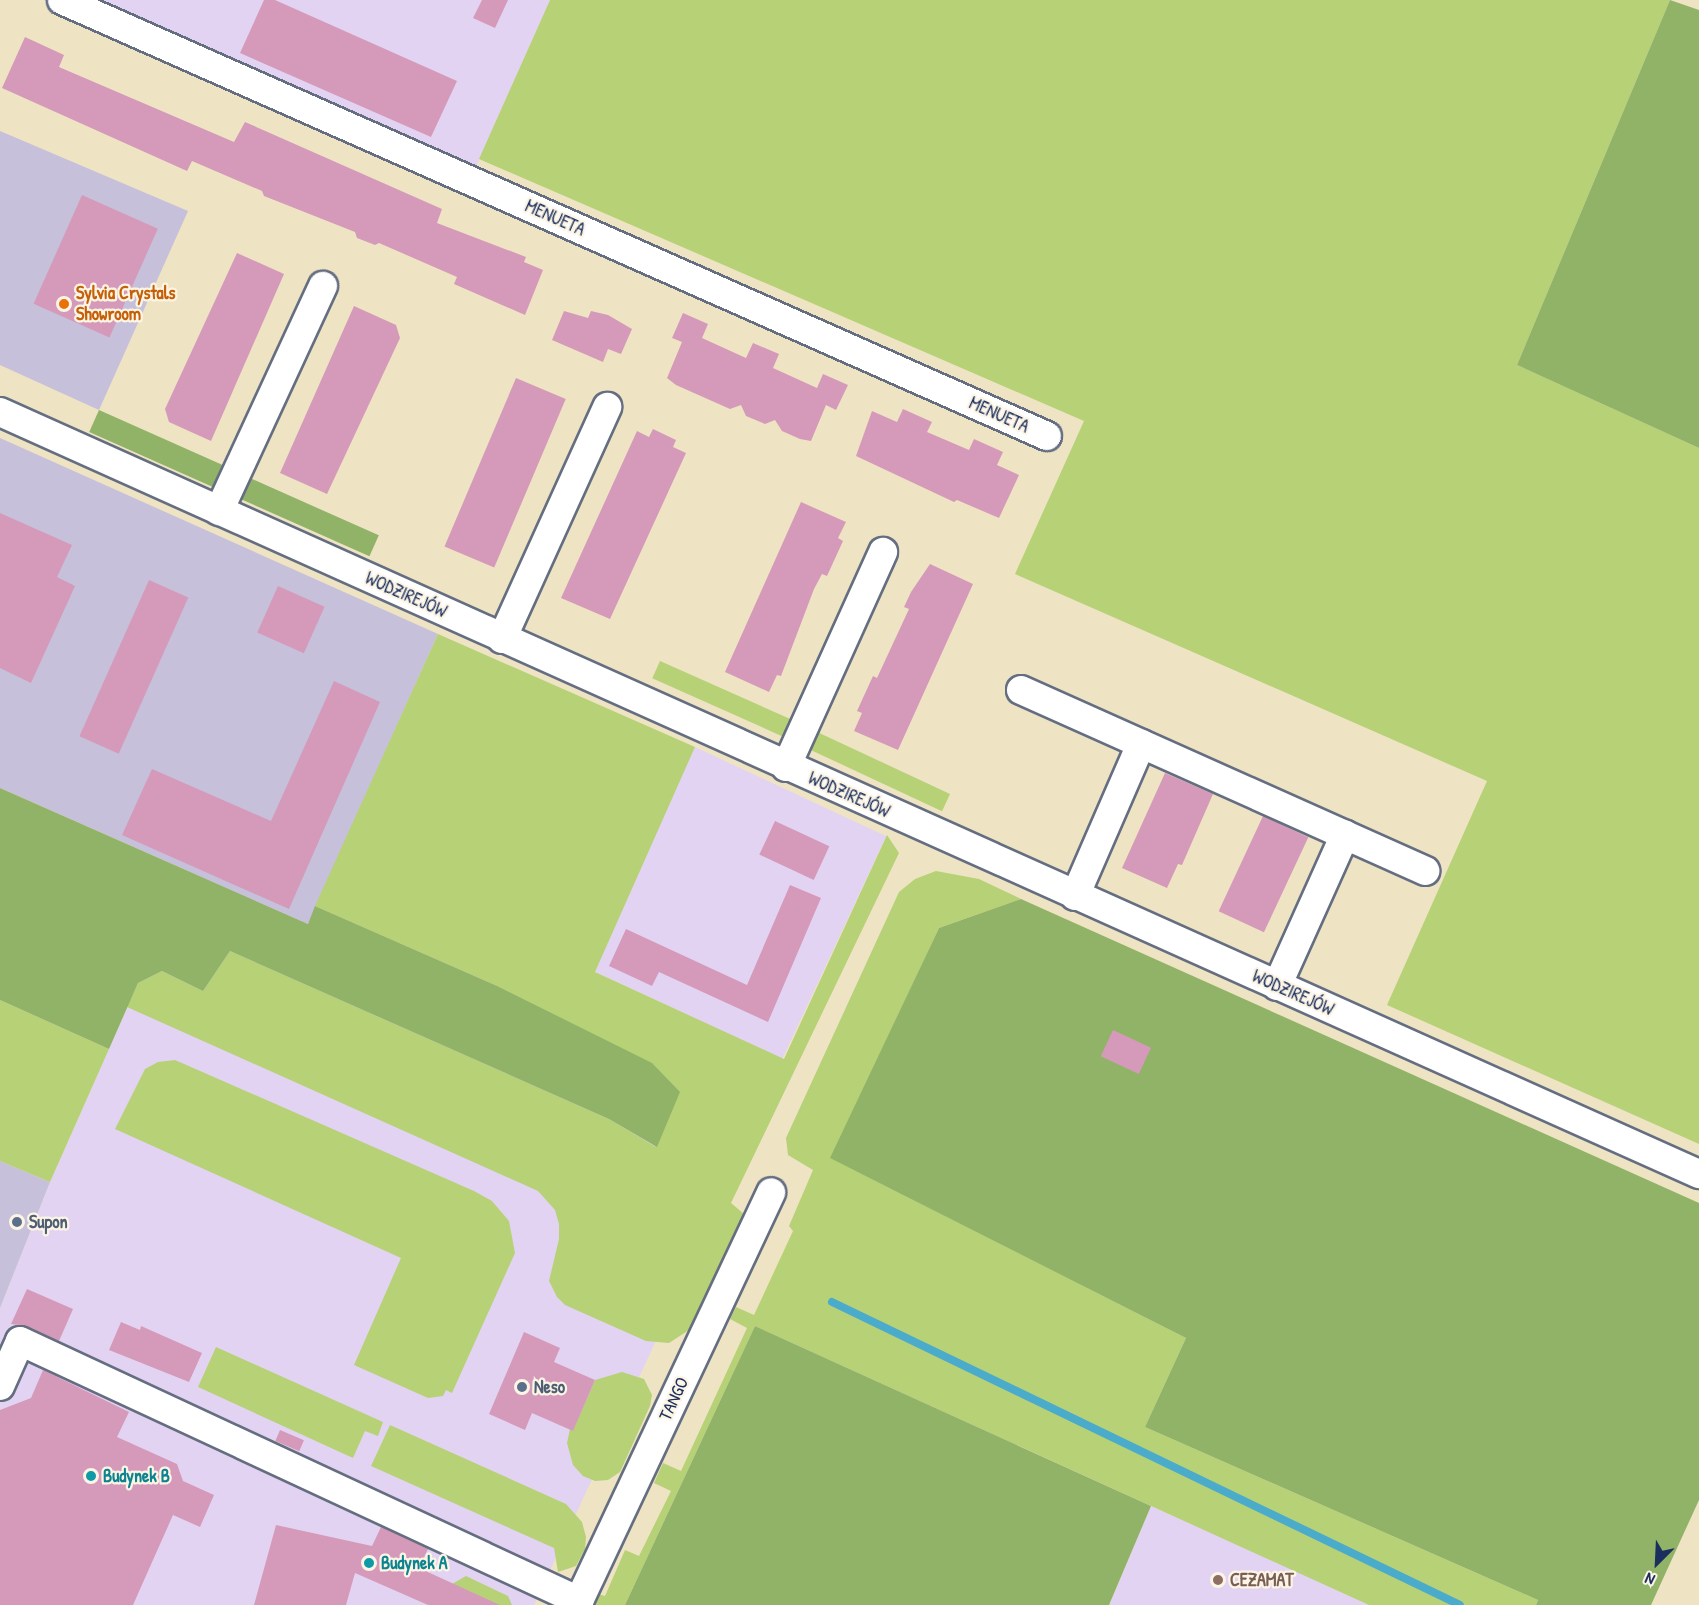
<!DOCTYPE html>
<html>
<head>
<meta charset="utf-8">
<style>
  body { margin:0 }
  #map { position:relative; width:1699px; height:1605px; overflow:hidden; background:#eee3c3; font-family:"Patrick Hand",sans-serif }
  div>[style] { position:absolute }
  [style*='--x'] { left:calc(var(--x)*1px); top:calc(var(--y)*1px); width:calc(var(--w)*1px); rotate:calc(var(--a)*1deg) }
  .built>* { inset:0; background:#e3d3f2; transform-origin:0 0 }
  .industrial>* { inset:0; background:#c6c0da }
  .green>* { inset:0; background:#b7d177; transform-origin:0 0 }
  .forest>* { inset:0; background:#91b368; transform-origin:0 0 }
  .stream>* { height:8px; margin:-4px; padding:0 4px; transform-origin:4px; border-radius:4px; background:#4babca }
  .building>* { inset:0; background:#d59aba; transform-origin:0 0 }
  .roads { filter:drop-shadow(2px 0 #656e81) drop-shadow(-2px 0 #656e81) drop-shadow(0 2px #656e81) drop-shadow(0 -2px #656e81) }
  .minor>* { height:28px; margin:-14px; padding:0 14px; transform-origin:14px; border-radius:14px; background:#fff }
  .dots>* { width:16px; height:16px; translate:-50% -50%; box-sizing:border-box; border:3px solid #fcf5e5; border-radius:50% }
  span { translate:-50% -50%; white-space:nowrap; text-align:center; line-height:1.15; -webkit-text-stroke:4.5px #fcf5e5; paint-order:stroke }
  .street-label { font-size:18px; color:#1b2f5e }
  .food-label { font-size:18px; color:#c56008; font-weight:700 }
  .left { translate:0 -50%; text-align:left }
  .service-label { font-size:18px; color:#4e5e75; font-weight:700 }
  .culture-label { font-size:18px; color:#0d838f; font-weight:700 }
  .education-label { font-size:18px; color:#785e54; font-weight:700 }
  .north { position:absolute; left:1627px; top:1533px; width:60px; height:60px; -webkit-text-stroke:4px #fcf5e5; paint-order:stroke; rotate:204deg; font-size:16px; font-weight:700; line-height:24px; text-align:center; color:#1b2f5e }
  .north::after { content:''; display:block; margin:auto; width:21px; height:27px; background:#1b2f5e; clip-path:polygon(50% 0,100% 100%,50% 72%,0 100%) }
</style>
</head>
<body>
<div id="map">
  <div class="built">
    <i style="clip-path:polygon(88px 0,550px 0,475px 169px)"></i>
    <i style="left:695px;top:747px;width:211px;height:246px;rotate:25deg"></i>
    <i style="clip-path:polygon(188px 870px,755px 1126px,534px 1605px,0 1605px,0 1308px,50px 1182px)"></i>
    <i style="clip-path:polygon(1151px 1506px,1262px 1555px,1369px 1605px,1109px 1605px)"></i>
  </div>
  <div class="industrial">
    <i style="clip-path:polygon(0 131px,188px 211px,99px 410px,0 365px)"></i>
    <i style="clip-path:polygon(0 438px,438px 634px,308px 924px,0 788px)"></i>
    <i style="clip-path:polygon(0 1161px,50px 1182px,0 1308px)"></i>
  </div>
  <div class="green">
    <i style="clip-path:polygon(550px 0,1670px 0,1517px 365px,1699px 448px,1699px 1144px,1387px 1005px,1487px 781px,1015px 574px,1084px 421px,479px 159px)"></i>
    <i style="clip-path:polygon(438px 634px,695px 747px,595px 972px,784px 1059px,887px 835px,899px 853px,731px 1203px,744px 1214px,689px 1330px,669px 1343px,646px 1341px,565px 1305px,557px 1297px,549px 1281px,559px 1239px,559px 1224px,555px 1210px,538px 1191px,127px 1007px,138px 983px,162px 971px,203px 991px,230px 951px,609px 1119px,656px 1147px,495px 985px,315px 906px)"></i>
    <i style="left:660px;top:661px;width:147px;height:19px;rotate:24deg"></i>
    <i style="left:815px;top:731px;width:149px;height:19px;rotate:25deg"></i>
    <i style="clip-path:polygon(936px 871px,979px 879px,1021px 899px,939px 928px,831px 1158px,1186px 1338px,1145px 1427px,1538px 1600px,1536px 1605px,1369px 1605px,755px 1326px,625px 1605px,593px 1605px,598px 1594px,605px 1596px,625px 1550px,639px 1556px,671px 1491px,654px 1483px,663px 1463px,681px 1471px,747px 1328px,730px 1319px,736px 1307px,754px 1315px,793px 1231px,789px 1226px,813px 1170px,788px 1155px,786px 1138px,899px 892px,915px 879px)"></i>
    <i style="clip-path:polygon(0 1000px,109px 1049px,50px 1182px,0 1161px)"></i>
    <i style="clip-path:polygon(175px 1060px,474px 1191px,492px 1201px,509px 1221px,515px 1253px,452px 1393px,446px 1390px,443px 1396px,428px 1398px,354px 1365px,401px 1258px,115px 1129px,145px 1069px,158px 1062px)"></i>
    <i style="clip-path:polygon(216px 1347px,383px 1422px,378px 1436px,365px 1431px,353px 1458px,198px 1387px)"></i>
    <i style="clip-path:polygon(622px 1372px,644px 1379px,652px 1395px,650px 1406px,620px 1472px,608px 1480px,595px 1481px,583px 1476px,573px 1465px,567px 1443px,570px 1429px,573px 1430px,595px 1380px)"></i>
    <i style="clip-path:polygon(390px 1425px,566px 1504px,582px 1522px,586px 1537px,585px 1549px,576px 1566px,558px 1572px,554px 1548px,371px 1466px)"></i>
    <i style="clip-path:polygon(466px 1576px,508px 1596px,512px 1605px,488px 1605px,452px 1584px)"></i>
  </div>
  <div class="forest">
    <i style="clip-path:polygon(1670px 0,1699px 10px,1699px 448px,1517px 365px)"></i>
    <i style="left:99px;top:410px;width:139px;height:24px;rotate:24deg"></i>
    <i style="left:250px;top:478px;width:141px;height:23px;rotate:24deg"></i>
    <i style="clip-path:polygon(0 788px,308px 924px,315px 906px,495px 985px,652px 1063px,680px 1092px,657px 1147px,609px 1119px,230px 951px,203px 991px,162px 971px,138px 983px,109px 1049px,0 1000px)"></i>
    <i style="clip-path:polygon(1021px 899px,1699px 1203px,1699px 1500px,1651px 1605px,1536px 1605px,1538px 1600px,1145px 1427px,1186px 1338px,830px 1158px,939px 928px)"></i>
    <i style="clip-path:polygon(755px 1326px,1151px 1506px,1109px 1605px,625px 1605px)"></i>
  </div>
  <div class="stream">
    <i style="--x:832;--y:1302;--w:697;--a:25.76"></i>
  </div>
  <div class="building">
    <i style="clip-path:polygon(264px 0,275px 0,457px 81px,431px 137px,240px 53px)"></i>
    <i style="clip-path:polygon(482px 0,508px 0,495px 28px,473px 18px)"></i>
    <i style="clip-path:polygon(25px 37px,64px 55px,59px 67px,234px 142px,245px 122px,442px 209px,437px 223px,526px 257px,524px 262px,543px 270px,525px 315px,454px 284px,457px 277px,379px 243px,375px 245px,357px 238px,355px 232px,264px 196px,262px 191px,192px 161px,187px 171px,2px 88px)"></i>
    <i style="left:82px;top:195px;width:83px;height:119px;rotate:24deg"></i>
    <i style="clip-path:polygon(237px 253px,284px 274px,211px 441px,169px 422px,165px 409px)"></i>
    <i style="clip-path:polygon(354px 306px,396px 325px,400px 338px,327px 494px,280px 473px)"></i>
    <i style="clip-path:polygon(564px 311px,588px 318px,591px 311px,608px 315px,632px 329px,621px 354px,608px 349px,603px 362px,552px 340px)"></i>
    <i style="clip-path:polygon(683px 313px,708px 324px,702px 338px,746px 358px,753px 343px,779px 354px,773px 368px,817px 388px,823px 374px,848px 385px,836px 410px,826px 405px,811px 441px,800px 439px,782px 431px,775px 420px,765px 424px,746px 416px,741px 405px,730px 409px,676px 385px,667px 378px,682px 342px,672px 338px)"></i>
    <i style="left:516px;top:378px;width:54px;height:183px;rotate:23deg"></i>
    <i style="clip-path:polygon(903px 409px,932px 422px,927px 432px,969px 450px,974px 439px,1003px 452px,997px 465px,1019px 475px,999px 518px,957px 500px,954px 502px,856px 456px,872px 411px,897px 422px)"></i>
    <i style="clip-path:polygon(653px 429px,676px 440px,673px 447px,686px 453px,610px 619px,561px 598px,637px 431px,649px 437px)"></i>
    <i style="clip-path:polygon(801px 502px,846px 522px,838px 538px,843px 541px,827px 576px,822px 574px,814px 589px,781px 676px,777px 675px,769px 692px,725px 672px)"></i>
    <i style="clip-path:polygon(0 513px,72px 545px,57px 577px,75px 586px,31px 683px,0 668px)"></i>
    <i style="clip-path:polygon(930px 564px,973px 584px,898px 750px,854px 731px,862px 713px,857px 711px,873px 676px,877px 678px,909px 609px,904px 607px,911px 592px)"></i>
    <i style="left:149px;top:580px;width:43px;height:171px;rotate:24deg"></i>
    <i style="left:278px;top:586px;width:51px;height:51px;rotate:24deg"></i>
    <i style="clip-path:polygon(334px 681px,380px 702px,289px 909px,122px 835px,152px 769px,271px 821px)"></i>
    <i style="clip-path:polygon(1165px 773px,1213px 794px,1182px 865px,1178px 864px,1167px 888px,1122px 868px)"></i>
    <i style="left:1263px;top:816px;width:50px;height:105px;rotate:25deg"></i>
    <i style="left:775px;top:821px;width:60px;height:37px;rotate:25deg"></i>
    <i style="clip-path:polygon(790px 885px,821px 898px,768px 1022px,659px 972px,652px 986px,609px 966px,626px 929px,747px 985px)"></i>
    <i style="left:1113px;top:1030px;width:42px;height:29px;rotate:25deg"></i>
    <i style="clip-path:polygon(27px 1289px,73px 1309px,59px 1341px,27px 1326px,11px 1324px)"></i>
    <i style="clip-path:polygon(121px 1322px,140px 1330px,141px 1326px,202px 1353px,189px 1382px,109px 1350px)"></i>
    <i style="clip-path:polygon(524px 1332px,560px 1348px,554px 1362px,595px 1380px,573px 1431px,532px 1413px,525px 1430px,489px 1414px)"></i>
    <i style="clip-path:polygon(43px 1370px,129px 1412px,117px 1437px,177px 1464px,183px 1481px,214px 1495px,200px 1527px,173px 1515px,133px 1605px,0 1605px,0 1410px,31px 1398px)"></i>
    <i style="left:280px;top:1430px;width:26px;height:12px;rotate:23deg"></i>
    <i style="clip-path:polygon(276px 1525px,372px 1546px,381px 1527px,428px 1549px,419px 1568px,500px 1605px,428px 1605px,355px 1573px,346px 1605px,254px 1605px)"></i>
  </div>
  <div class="roads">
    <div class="minor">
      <i style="--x:62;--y:0;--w:1077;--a:23.88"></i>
      <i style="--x:0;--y:412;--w:1862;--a:24.16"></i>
      <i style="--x:219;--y:511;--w:248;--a:-65.2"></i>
      <i style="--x:502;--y:639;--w:255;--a:-65.6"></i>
      <i style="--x:1021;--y:690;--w:443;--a:24.1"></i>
      <i style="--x:786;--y:767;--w:236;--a:-65.7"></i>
      <i style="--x:1075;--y:896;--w:166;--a:-66.5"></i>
      <i style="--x:1277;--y:986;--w:166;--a:-65.8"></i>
      <i style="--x:0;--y:1386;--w:49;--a:-66"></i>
      <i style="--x:20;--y:1341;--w:617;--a:24.94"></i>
      <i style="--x:577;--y:1605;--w:456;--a:-64.8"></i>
    </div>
  </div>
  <div class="dots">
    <i style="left:64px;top:304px;background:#e8710a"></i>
    <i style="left:17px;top:1222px;background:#5c6f8a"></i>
    <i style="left:522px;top:1387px;background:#5c6f8a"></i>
    <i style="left:91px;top:1476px;background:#0f9aa8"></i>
    <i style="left:369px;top:1563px;background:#0f9aa8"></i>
    <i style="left:1218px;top:1580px;background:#8d6e63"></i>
  </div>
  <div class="street-label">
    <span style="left:555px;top:218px;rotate:24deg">MENUETA</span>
    <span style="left:999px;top:415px;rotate:24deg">MENUETA</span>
    <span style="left:406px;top:595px;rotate:24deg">WODZIREJÓW</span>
    <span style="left:849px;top:795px;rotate:24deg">WODZIREJÓW</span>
    <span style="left:1293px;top:993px;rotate:24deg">WODZIREJÓW</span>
    <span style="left:674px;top:1399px;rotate:-65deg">TANGO</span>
  </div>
  <div class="food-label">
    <span class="left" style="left:76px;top:304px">Sylvia Crystals<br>Showroom</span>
  </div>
  <div class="service-label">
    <span class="left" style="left:29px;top:1222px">Supon</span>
    <span class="left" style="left:534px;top:1387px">Neso</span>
  </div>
  <div class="culture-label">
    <span class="left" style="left:103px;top:1476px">Budynek B</span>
    <span class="left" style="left:381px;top:1563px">Budynek A</span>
  </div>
  <div class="education-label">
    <span class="left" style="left:1230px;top:1580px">CEZAMAT</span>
  </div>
  <div class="north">N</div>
</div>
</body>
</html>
